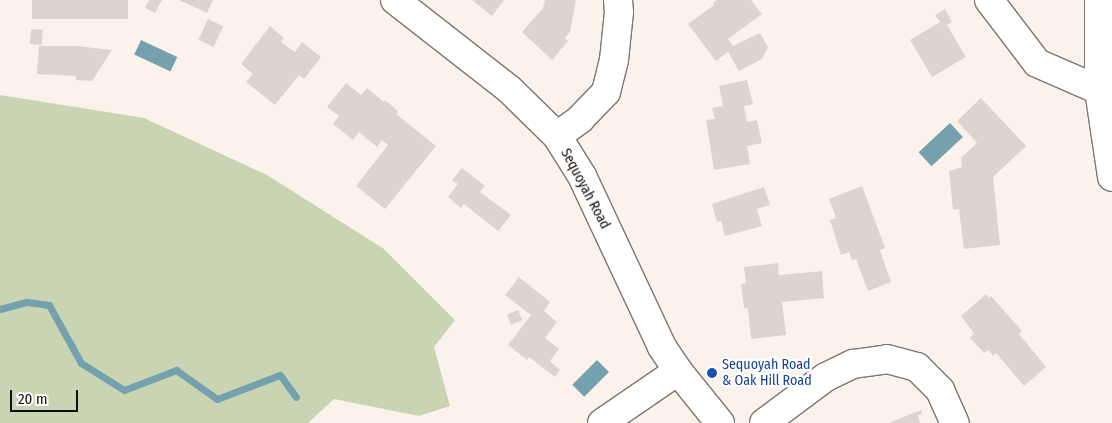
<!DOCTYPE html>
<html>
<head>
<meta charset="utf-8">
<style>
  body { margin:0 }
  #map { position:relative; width:1112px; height:423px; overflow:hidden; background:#fcf2ec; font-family:"Fira Sans Condensed",sans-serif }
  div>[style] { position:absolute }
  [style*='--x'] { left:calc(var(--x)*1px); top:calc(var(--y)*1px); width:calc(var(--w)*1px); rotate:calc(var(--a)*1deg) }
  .green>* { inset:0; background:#c9d5b2 }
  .water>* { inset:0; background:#74a1ad; transform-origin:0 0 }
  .stream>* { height:7px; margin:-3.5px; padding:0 3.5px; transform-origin:3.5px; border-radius:3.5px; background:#74a1ad }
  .building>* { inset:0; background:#ded4cf; transform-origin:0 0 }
  .roads { filter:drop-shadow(1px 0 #7e7571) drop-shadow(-1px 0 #7e7571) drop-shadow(0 1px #7e7571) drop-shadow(0 -1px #7e7571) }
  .minor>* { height:28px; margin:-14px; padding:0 14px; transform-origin:14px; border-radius:14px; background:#fff }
  .dots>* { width:14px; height:14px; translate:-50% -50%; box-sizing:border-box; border:2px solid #fff; border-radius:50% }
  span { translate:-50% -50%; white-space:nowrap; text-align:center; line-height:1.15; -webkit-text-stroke:4.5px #fff; paint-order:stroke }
  .street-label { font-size:14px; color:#100d0b }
  .transit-label { font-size:14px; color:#164399 }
  .left { translate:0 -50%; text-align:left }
  .scale { position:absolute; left:10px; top:390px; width:68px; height:22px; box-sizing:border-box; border:2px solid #100d0b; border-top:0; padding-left:6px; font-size:15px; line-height:18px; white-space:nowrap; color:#100d0b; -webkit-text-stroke:4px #fff; paint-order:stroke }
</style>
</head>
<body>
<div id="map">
  <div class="green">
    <i style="clip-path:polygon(0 95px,144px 118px,267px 175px,384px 249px,455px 320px,434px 347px,450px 406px,419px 416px,334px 399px,308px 423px,0 423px)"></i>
  </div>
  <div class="water">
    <i style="left:141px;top:40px;width:40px;height:16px;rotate:25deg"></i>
    <i style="left:950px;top:123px;width:19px;height:43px;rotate:47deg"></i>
    <i style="left:597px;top:360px;width:17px;height:35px;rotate:45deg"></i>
  </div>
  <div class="stream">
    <i style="--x:0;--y:309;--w:28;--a:-15"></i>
    <i style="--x:27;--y:302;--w:22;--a:8"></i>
    <i style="--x:49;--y:305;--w:66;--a:61.1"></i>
    <i style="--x:81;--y:363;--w:51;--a:32.1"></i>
    <i style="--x:124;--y:390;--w:56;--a:-21"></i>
    <i style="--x:176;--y:370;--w:50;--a:35.3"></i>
    <i style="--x:217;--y:399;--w:67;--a:-20.9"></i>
    <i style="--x:280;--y:375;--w:27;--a:54"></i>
  </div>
  <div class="building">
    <i style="left:32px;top:0;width:96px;height:19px"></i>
    <i style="clip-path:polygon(149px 0,162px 0,155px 13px,145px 8px)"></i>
    <i style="clip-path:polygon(179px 0,213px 0,207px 13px)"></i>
    <i style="clip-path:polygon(472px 0,504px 0,492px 16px)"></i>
    <i style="clip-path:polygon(545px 0,576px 0,570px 32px,565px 38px,568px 41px,552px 60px,522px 32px,543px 8px)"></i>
    <i style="clip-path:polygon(717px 0,751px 0,762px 14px,728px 39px,733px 46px,760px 33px,768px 47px,762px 59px,739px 71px,728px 52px,716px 61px,688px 24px,714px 5px,713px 3px)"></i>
    <i style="clip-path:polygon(945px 9px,952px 22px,947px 25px,966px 57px,932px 77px,910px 40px,940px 22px,935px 15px)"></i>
    <i style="left:208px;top:19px;width:17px;height:23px;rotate:25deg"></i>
    <i style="clip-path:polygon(270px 26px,284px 38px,281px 42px,295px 52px,302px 42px,321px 57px,304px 79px,299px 75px,275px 105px,246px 82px,253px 74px,241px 64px)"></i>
    <i style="left:31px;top:29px;width:12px;height:15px;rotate:5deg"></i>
    <i style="clip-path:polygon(39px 46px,77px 46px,112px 50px,92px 81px,76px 80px,76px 76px,37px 74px)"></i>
    <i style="clip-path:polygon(747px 80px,753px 104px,744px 106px,747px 122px,757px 120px,762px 143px,747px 146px,750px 164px,714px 170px,706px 120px,715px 119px,712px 108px,723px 106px,719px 86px)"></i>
    <i style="clip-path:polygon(346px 83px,361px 95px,367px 88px,384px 102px,385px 100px,398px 111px,396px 114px,436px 146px,385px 209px,356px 186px,388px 145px,382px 140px,377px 147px,359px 132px,353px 140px,333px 124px,339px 116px,327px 107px)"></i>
    <i style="clip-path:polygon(981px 98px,1026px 146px,993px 177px,1000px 245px,964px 249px,959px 209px,953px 210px,949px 171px,962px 167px,961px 158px,977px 143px,957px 121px)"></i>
    <i style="clip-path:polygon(462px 168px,485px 186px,480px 192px,511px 215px,498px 231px,464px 204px,461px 208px,448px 197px,458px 184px,452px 180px)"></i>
    <i style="clip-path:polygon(862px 186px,885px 248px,880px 250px,891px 282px,868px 291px,856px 259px,852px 260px,849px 252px,841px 255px,830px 220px,836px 218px,829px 199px)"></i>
    <i style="clip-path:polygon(764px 187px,770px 205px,757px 209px,762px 226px,725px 236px,721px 221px,717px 222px,712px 204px)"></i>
    <i style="clip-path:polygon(778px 263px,779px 275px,822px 271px,824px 298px,782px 302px,786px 335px,751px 339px,748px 308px,744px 308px,741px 284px,746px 283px,744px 267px)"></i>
    <i style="clip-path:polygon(519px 277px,550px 302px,544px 311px,557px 322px,545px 338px,559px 349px,550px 361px,560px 370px,555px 377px,529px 357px,527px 360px,508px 345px,531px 315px,505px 295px)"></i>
    <i style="clip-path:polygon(986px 294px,989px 298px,991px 296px,1022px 331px,1019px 334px,1046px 367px,1024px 386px,996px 353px,993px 356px,988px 350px,984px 353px,970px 338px,974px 333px,961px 316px)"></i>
    <i style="left:518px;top:310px;width:11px;height:12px;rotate:68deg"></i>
    <i style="clip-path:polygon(921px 410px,922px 414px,918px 415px,920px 423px,889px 423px)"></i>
  </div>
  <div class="roads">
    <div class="minor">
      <i style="--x:395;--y:0;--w:145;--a:38"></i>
      <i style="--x:509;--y:89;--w:67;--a:44.4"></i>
      <i style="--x:557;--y:136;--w:47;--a:58"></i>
      <i style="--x:582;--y:176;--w:189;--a:64.9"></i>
      <i style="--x:662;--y:347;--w:29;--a:56"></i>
      <i style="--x:678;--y:371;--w:67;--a:51.1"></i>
      <i style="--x:989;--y:0;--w:79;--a:52.7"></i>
      <i style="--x:1037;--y:63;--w:68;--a:23.5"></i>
      <i style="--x:1099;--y:0;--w:90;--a:90"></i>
      <i style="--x:1099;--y:90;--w:88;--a:81.5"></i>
      <i style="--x:557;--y:136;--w:29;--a:-36"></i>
      <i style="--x:580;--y:119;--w:37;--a:-46"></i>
      <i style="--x:606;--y:92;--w:33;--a:-76"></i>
      <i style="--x:614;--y:60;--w:48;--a:-84.1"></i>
      <i style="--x:619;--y:12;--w:12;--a:-95"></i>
      <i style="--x:602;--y:423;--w:92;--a:-34.4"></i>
      <i style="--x:764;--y:423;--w:77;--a:-36.6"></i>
      <i style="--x:826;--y:377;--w:30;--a:-26"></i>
      <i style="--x:853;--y:364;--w:34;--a:-8"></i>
      <i style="--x:887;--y:359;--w:31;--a:15"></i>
      <i style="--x:917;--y:367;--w:33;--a:45"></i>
      <i style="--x:940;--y:390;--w:36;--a:66"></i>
    </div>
  </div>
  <div class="dots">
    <i style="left:712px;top:373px;background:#1a4fb4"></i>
  </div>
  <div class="street-label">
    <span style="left:585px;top:189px;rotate:62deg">Sequoyah Road</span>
  </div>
  <div class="transit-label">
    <span class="left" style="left:722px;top:373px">Sequoyah Road<br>&amp; Oak Hill Road</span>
  </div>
  <div class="scale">20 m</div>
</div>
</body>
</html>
